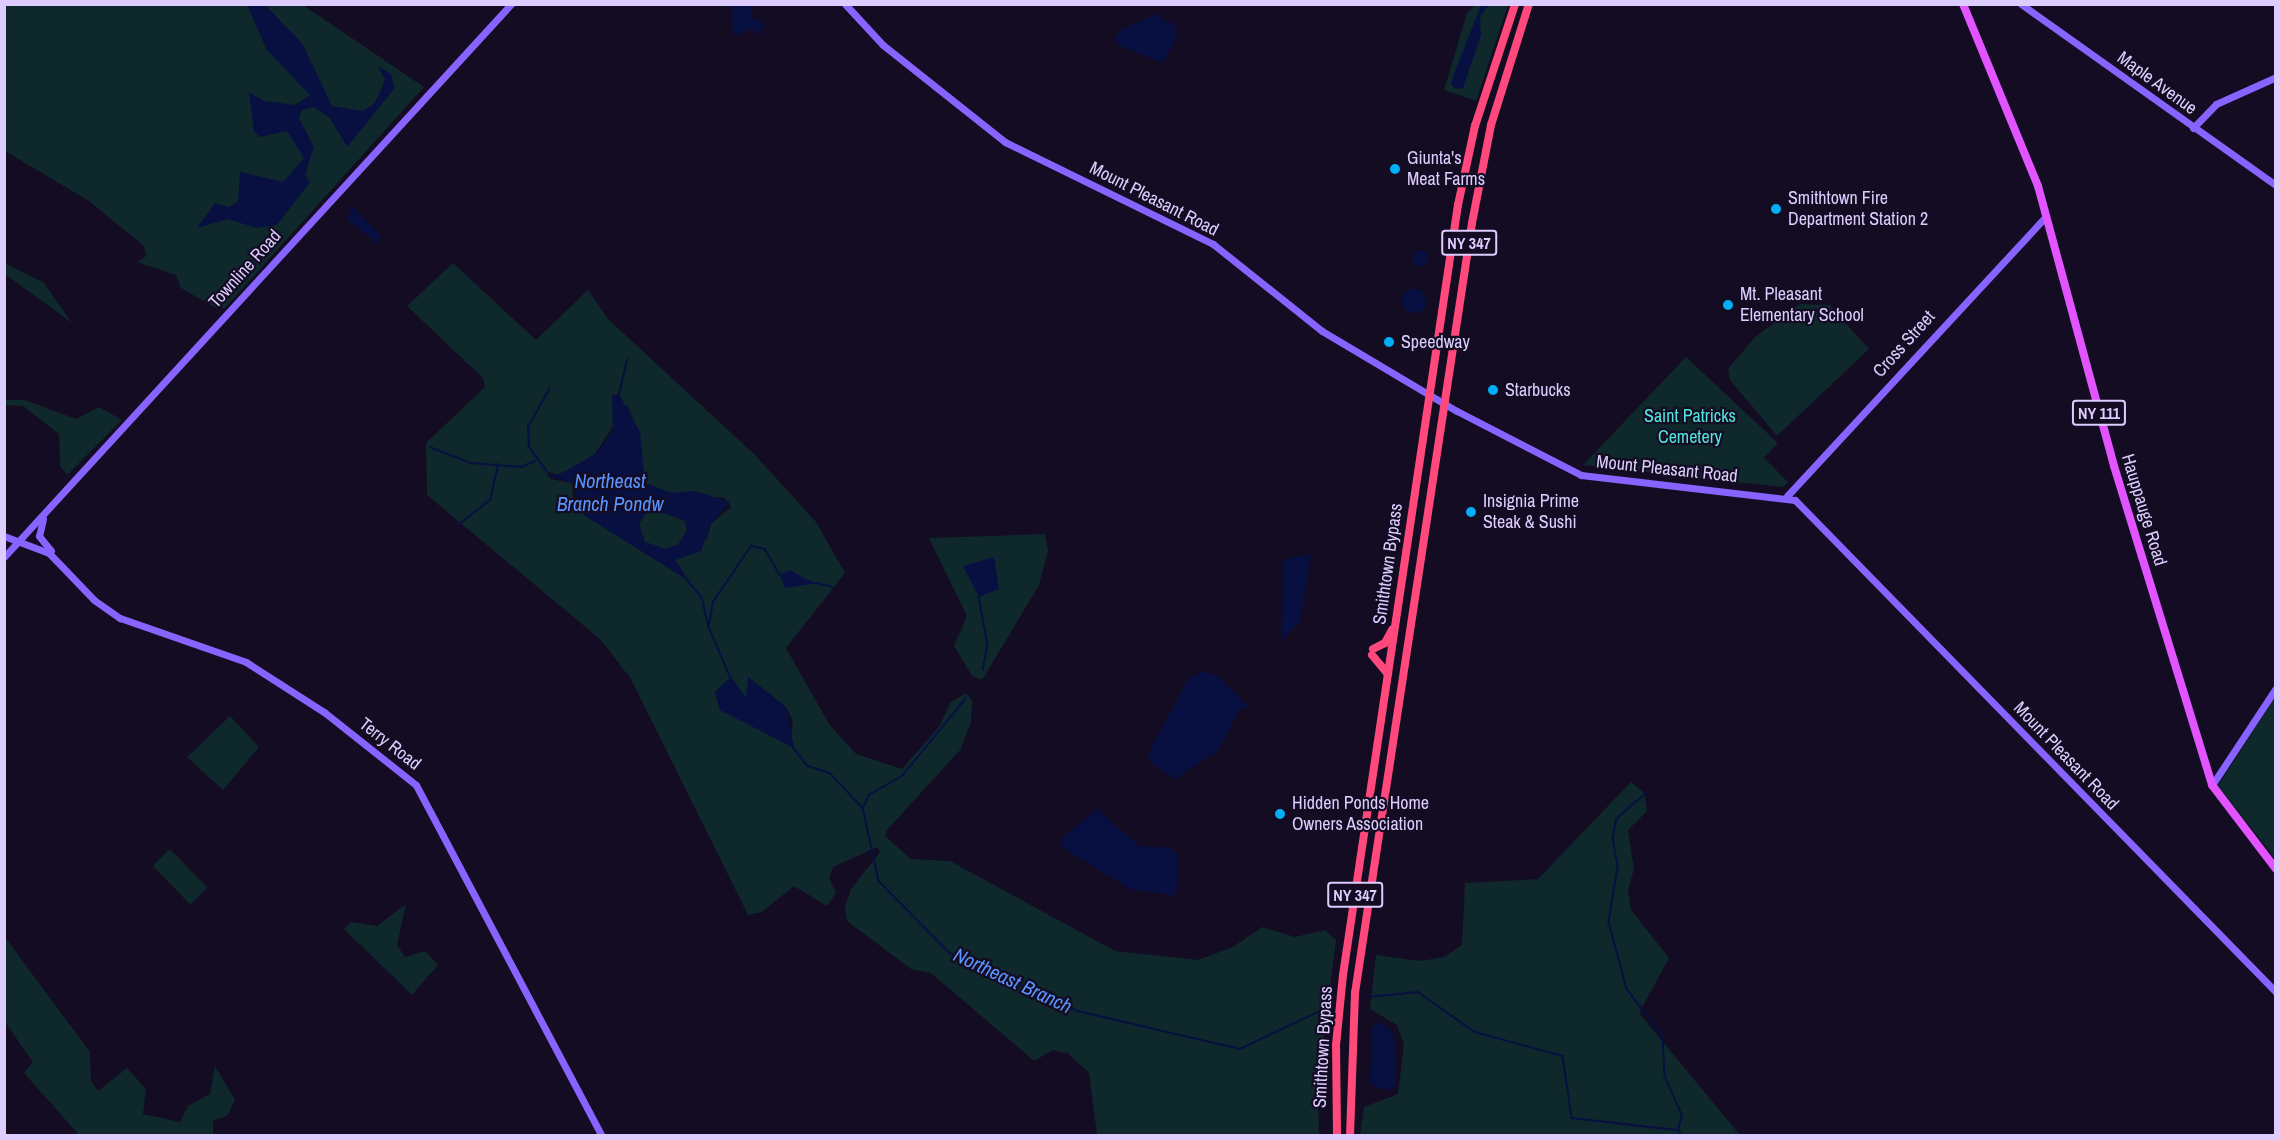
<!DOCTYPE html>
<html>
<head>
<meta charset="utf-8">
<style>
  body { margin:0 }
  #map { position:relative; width:2280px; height:1140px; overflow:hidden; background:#140c22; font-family:"Archivo Narrow",sans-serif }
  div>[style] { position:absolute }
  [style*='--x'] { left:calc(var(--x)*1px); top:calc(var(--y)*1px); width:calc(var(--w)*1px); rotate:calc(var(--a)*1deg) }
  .green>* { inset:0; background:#0f282c; transform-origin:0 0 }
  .water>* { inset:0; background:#071041 }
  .round { border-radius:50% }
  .stream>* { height:1.5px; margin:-0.75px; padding:0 0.75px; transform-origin:0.75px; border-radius:0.75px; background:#071041 }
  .secondary>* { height:7px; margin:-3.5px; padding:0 3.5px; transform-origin:3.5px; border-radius:3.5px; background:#8764ff }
  .primary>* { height:8px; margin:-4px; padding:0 4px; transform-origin:4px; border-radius:4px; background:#e154ff }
  .highway>* { height:8px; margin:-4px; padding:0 4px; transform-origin:4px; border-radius:4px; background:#ff487c }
  .dots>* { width:16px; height:16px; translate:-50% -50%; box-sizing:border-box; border:3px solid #140c22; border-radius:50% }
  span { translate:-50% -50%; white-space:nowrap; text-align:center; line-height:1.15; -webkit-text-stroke:4.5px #140c22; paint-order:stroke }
  .shield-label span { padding:2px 4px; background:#140c22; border:2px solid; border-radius:4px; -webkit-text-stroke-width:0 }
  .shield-label { font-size:16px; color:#ddcdff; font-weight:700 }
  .street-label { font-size:18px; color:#ddcdff }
  .poi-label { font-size:18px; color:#ddcdff }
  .left { translate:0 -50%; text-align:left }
  .park-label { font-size:18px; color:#53e5dd }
  .water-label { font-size:20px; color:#5b93ff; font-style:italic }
  .frame { position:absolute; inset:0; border:6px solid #ddcdff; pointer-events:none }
</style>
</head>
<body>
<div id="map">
  <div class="green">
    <i style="clip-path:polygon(4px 5px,303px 5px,424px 87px,224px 309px,217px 303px,219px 308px,214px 307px,181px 288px,176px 275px,137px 262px,146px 256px,144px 246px,89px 201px,5px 151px)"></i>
    <i style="clip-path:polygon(1475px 5px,1508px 5px,1476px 101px,1444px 90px,1467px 13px)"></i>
    <i style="clip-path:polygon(5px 263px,44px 283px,72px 323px,5px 274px)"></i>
    <i style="clip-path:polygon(evenodd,453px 263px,536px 340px,588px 290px,608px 319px,755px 455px,816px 522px,845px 573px,786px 648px,829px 724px,856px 754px,902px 769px,939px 727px,950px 703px,966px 693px,972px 701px,971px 723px,960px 750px,887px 830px,885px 836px,911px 859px,950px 861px,1115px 951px,1198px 960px,1233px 947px,1262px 927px,1295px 937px,1325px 930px,1336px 940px,1318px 1083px,1319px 1135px,1097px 1135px,1089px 1073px,1069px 1054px,1053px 1050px,1034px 1061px,931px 973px,911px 969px,847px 921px,845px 907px,851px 889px,880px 852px,877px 847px,833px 867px,829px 878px,836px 893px,827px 906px,794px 886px,762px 912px,748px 915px,631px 679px,601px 640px,427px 495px,426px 443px,485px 387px,483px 378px,407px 306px,453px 263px,627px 405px,638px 431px,645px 483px,671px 493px,725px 498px,731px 507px,711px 524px,707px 538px,675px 560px,688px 580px,584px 515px,573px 497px,572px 483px,550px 479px,547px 471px,557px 475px,591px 460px,627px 405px,453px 263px,731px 677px,746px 698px,757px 684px,786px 707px,793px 721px,790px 745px,720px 710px,715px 692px,731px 677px)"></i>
    <i style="clip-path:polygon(1800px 304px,1829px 305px,1869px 349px,1777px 436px,1730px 380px,1728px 369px,1755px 337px)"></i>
    <i style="clip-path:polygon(1686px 357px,1778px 443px,1764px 458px,1788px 482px,1783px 487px,1583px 465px)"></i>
    <i style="clip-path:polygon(4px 400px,25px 400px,76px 419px,99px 407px,122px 420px,67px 475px,60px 466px,59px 434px,23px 406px,5px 405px)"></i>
    <i style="clip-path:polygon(649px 507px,685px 521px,687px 530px,678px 545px,665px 549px,645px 542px,639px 524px)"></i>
    <i style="clip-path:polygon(1045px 534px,1048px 551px,1039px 585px,982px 680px,972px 676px,954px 646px,967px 616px,929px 538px)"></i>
    <i style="clip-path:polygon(2275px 697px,2275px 858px,2218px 786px)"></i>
    <i style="clip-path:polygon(230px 716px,259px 747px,223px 790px,187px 757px)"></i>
    <i style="clip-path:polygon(1631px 782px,1644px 793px,1647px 811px,1628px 830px,1634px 869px,1628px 890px,1631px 910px,1669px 958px,1639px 1013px,1740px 1135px,1360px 1135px,1364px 1107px,1398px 1094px,1404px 1044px,1397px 1025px,1370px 1009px,1376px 955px,1421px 961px,1444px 957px,1462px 945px,1465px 883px,1538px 879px)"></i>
    <i style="left:170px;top:849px;width:54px;height:24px;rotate:46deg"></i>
    <i style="clip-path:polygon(406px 904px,397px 945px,405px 957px,425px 951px,438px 965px,412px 995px,344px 929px,351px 922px,377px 926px)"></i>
    <i style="clip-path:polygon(4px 936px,90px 1052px,91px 1081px,98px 1091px,127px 1068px,146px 1089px,143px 1114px,180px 1122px,188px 1106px,210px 1094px,215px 1066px,235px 1100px,228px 1115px,213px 1121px,213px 1135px,79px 1135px,24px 1073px,33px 1062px,5px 1022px)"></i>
  </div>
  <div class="water">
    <i style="clip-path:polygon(247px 5px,265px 5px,302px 43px,332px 106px,363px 111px,375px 103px,385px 80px,378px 66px,391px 74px,395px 88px,347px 147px,330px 118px,314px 107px,302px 110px,299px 118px,314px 147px,305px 175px,310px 182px,277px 225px,257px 228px,228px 219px,197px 228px,215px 203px,228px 207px,238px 202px,240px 172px,283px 182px,304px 158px,287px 131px,260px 137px,254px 132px,249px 92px,264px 101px,295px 105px,310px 95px,267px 50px)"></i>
    <i style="clip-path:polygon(732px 5px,752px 5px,752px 17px,765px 25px,758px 35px,751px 29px,733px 36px)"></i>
    <i style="clip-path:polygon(1481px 5px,1489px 5px,1480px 16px,1481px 35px,1463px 88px,1456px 89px,1451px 84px,1454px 74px)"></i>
    <i style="clip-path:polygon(1159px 13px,1163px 22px,1174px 23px,1177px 36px,1163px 63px,1118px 45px,1115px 37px,1122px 29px)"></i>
    <i style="clip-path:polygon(352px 206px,381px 236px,379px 244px,347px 220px)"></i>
    <i class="round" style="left:1412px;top:250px;width:16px;height:16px"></i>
    <i class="round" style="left:1402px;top:289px;width:24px;height:24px"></i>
    <i style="clip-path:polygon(evenodd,619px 394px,640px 432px,645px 483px,671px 493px,695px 491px,730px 502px,711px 524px,701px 551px,675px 560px,689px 581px,584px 515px,572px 483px,546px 475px,561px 474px,598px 452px,613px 429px,612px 395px,619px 394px,649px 507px,685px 521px,687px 530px,678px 545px,665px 549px,645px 542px,639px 524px,649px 507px)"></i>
    <i style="clip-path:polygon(1311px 554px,1300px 622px,1282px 640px,1283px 560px)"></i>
    <i style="clip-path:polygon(994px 557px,999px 589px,979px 597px,963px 566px)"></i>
    <i style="clip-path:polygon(790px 570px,804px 578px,817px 583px,785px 588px,780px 575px)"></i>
    <i style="clip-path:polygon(1204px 671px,1219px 677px,1249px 707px,1239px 710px,1218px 751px,1174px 779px,1152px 764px,1148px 754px,1188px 679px)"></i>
    <i style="clip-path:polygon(731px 677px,746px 698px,748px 677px,786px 707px,794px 748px,720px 710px,715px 692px)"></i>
    <i style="clip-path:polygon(1097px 809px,1139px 846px,1169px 848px,1178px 854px,1176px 896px,1130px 889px,1063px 848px,1061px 839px)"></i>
    <i style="clip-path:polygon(1380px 1022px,1393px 1033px,1396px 1048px,1395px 1087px,1388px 1090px,1370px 1085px,1372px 1027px)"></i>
  </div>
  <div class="stream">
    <i style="--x:619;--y:395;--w:36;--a:-77"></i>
    <i style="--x:430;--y:447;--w:44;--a:21.3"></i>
    <i style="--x:471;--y:463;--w:50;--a:4.6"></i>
    <i style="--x:521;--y:467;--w:15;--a:-23"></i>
    <i style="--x:547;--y:472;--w:31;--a:-126"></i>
    <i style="--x:529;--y:447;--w:20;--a:-93"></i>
    <i style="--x:528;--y:427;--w:43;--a:-60.4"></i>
    <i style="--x:458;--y:525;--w:41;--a:-38"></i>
    <i style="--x:490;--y:500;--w:37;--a:-77"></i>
    <i style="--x:688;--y:581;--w:21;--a:49"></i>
    <i style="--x:702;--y:597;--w:31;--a:77"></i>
    <i style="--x:709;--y:627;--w:56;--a:66.7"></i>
    <i style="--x:816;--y:583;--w:17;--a:13"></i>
    <i style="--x:979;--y:597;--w:49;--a:79.4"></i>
    <i style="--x:988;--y:645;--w:25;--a:101"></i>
    <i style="--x:709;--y:625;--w:23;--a:-80"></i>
    <i style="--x:713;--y:602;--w:68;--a:-55.8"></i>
    <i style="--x:751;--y:546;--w:14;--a:12"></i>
    <i style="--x:765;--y:549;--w:30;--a:60"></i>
    <i style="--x:793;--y:747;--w:24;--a:52"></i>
    <i style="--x:808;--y:766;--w:23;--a:18"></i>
    <i style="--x:830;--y:773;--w:48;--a:46.7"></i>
    <i style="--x:863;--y:808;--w:75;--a:77.6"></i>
    <i style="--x:879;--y:881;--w:101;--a:45.4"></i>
    <i style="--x:950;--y:953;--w:141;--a:24.4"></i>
    <i style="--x:1078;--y:1011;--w:166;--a:13.2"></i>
    <i style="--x:1240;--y:1049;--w:89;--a:-25.4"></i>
    <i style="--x:1649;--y:791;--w:43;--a:138.8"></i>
    <i style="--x:1617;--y:819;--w:19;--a:102"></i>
    <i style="--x:1613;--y:838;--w:29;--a:80"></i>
    <i style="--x:1618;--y:867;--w:56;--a:99.3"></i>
    <i style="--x:1609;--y:922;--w:69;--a:75"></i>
    <i style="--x:1627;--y:989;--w:59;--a:52.5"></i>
    <i style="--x:1663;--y:1036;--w:40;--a:87.1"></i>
    <i style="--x:1665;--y:1076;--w:43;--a:66.4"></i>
    <i style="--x:1682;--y:1115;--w:14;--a:102"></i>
    <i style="--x:863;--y:808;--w:14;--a:-65"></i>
    <i style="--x:869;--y:795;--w:39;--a:-30"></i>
    <i style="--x:903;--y:775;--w:99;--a:-50.7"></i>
    <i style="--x:1368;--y:997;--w:50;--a:-5.7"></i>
    <i style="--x:1418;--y:992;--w:70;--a:35.1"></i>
    <i style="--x:1475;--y:1032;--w:91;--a:15.3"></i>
    <i style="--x:1563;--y:1056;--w:63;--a:81.7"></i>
    <i style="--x:1572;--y:1118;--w:107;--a:6.5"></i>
    <i style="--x:1678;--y:1130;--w:8;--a:50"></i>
  </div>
  <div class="secondary">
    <i style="--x:845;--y:4;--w:56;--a:47.2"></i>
    <i style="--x:883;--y:45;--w:156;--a:38.5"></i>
    <i style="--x:1005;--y:142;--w:232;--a:26.1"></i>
    <i style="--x:1213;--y:244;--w:139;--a:38.6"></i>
    <i style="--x:1322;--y:331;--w:157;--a:30.7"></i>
    <i style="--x:1457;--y:411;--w:140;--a:27.3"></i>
    <i style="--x:1581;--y:475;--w:215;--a:6.7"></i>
    <i style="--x:1795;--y:500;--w:688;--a:45.65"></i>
    <i style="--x:2021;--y:4;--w:313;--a:35.4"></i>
    <i style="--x:2193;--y:128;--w:33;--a:-46"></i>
    <i style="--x:2216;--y:104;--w:66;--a:-24.2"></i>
    <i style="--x:1787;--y:496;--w:381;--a:-47.2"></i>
    <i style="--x:43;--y:519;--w:17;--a:103"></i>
    <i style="--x:39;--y:536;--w:19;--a:51"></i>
    <i style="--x:4;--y:536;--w:48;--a:20.7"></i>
    <i style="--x:49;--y:553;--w:65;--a:46.2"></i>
    <i style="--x:94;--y:600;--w:32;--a:35"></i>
    <i style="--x:120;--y:618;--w:133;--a:19.2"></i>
    <i style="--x:246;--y:662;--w:93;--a:32.7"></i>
    <i style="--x:324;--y:712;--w:117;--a:38.4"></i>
    <i style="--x:416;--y:785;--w:397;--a:62.1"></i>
    <i style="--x:4;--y:557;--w:750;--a:-47.48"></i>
    <i style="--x:2212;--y:785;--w:116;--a:-56.6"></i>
  </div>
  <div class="primary">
    <i style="--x:1963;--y:4;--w:197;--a:67.6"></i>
    <i style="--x:2038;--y:186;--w:290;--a:74.8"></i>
    <i style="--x:2114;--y:466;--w:334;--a:72.9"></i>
    <i style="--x:2212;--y:785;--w:106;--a:52.7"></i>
  </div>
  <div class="highway">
    <i style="--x:1373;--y:649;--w:13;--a:-27"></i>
    <i style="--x:1385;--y:643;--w:15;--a:-62"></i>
    <i style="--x:1372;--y:655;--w:25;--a:50"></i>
    <i style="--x:1337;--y:1136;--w:91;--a:-90.6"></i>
    <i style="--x:1336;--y:1045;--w:70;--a:-84.3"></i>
    <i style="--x:1343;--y:975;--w:779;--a:-81.51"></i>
    <i style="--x:1458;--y:205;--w:81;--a:-77.9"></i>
    <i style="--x:1475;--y:126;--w:128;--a:-71.8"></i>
    <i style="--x:1350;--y:1136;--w:143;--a:-88"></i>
    <i style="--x:1355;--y:993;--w:779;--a:-81.36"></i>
    <i style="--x:1472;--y:223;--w:100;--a:-79"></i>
    <i style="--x:1491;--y:125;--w:127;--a:-72.6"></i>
  </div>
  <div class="dots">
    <i style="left:1395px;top:169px;background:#00aef8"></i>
    <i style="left:1776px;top:209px;background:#00aef8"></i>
    <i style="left:1728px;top:305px;background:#00aef8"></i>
    <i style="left:1389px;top:342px;background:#00aef8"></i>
    <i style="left:1493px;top:390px;background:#00aef8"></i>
    <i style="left:1471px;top:512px;background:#00aef8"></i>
    <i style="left:1280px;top:814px;background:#00aef8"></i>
  </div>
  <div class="shield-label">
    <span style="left:1469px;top:243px">NY 347</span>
    <span style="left:2099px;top:413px">NY 111</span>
    <span style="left:1355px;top:895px">NY 347</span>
  </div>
  <div class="street-label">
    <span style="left:2157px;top:83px;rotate:36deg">Maple Avenue</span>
    <span style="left:1154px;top:199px;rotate:27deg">Mount Pleasant Road</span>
    <span style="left:245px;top:269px;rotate:-48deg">Townline Road</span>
    <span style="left:1904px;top:344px;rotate:-48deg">Cross Street</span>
    <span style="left:1667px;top:469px;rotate:6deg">Mount Pleasant Road</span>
    <span style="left:2144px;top:510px;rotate:73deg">Hauppauge Road</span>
    <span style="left:1388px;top:564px;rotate:-82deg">Smithtown Bypass</span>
    <span style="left:390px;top:744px;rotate:38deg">Terry Road</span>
    <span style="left:2066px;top:756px;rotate:46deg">Mount Pleasant Road</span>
    <span style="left:1323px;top:1047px;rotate:-87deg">Smithtown Bypass</span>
  </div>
  <div class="poi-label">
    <span class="left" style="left:1407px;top:169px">Giunta's<br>Meat Farms</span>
    <span class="left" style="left:1788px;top:209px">Smithtown Fire<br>Department Station 2</span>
    <span class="left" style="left:1740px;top:305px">Mt. Pleasant<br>Elementary School</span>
    <span class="left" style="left:1401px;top:342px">Speedway</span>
    <span class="left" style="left:1505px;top:390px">Starbucks</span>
    <span class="left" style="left:1483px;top:512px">Insignia Prime<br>Steak &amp; Sushi</span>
    <span class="left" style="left:1292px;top:814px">Hidden Ponds Home<br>Owners Association</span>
  </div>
  <div class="park-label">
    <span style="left:1690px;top:427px">Saint Patricks<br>Cemetery</span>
  </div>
  <div class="water-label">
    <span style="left:610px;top:492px">Northeast<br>Branch Pondw</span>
    <span style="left:1013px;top:980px;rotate:25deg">Northeast Branch</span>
  </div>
  <div class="frame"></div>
</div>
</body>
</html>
